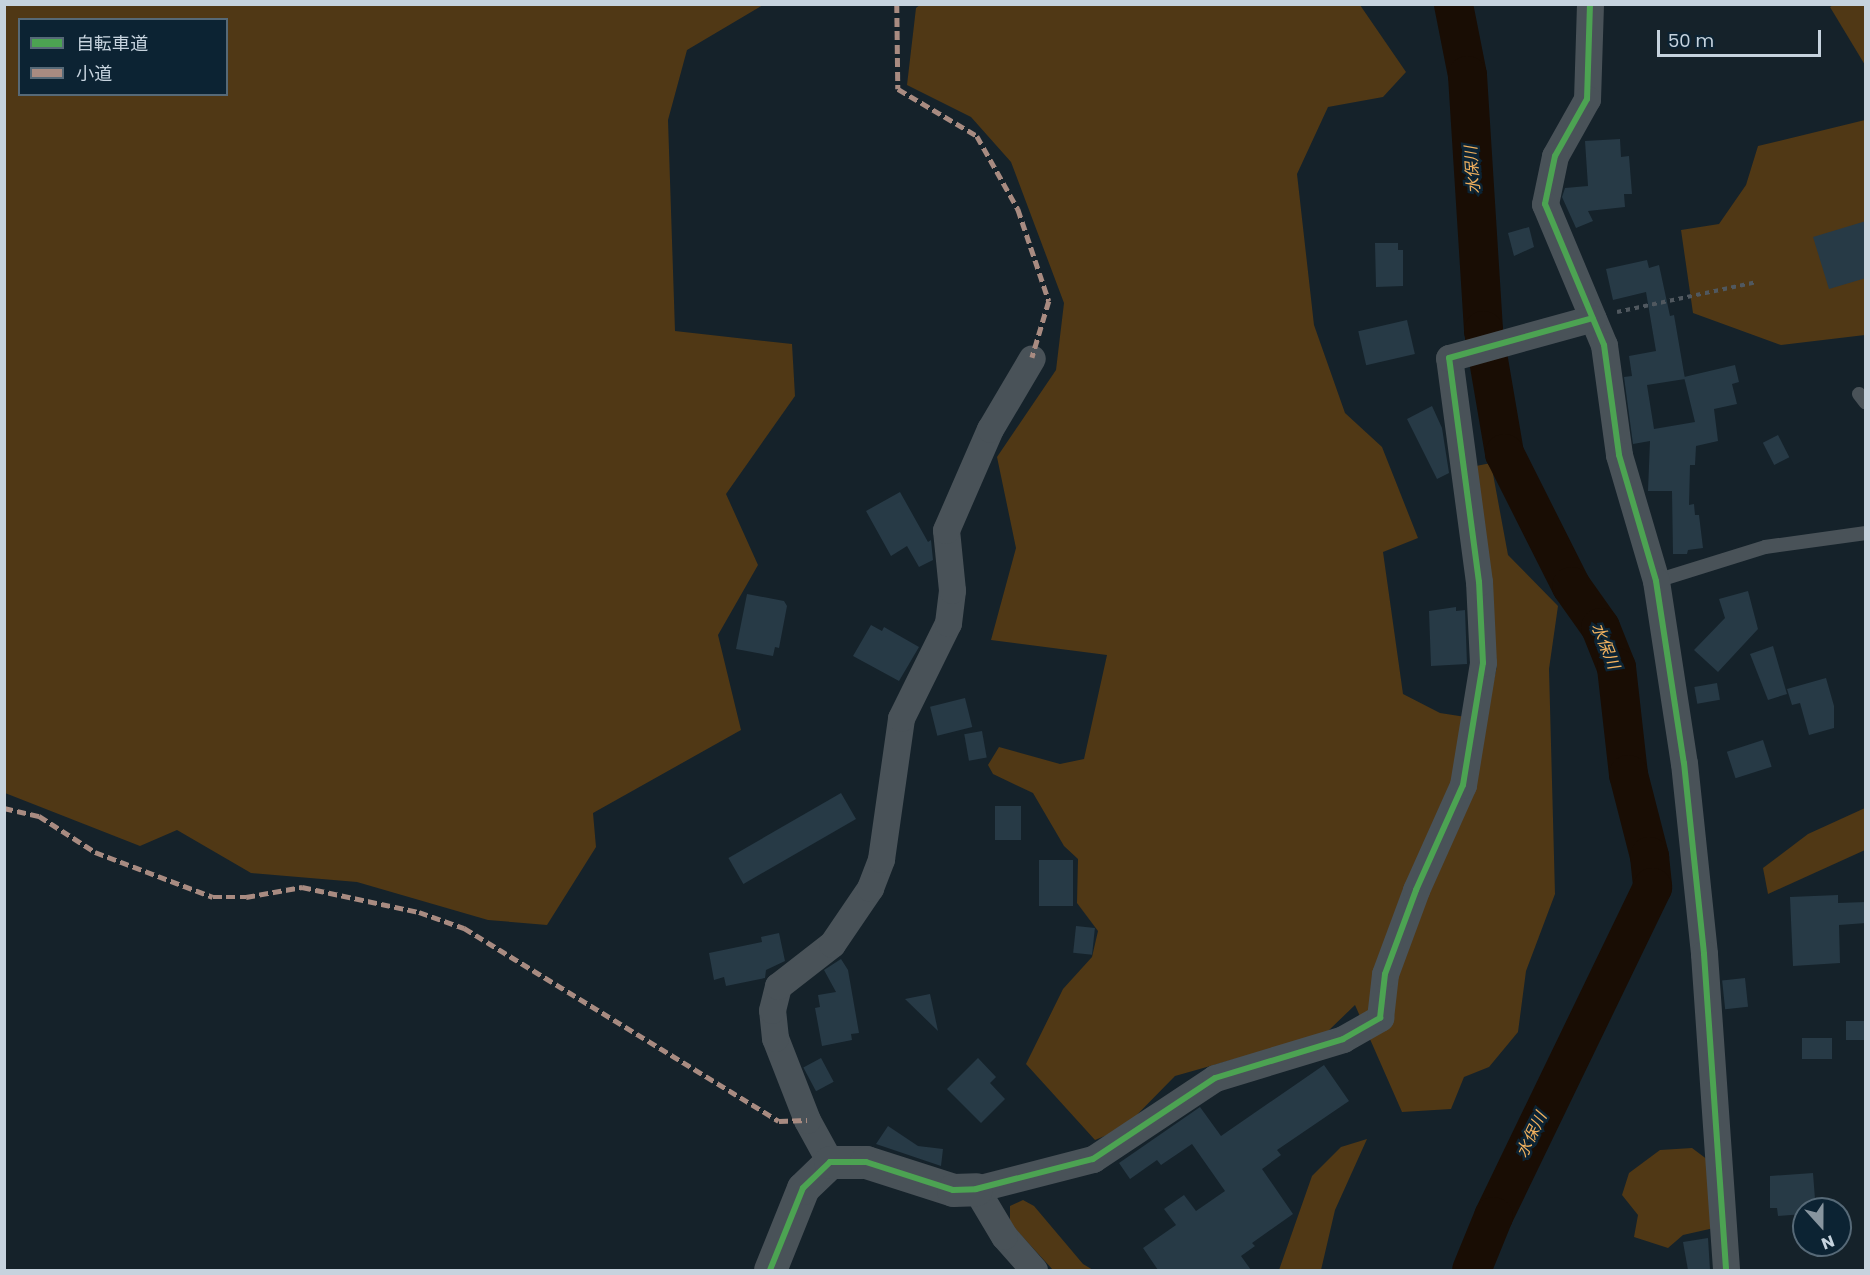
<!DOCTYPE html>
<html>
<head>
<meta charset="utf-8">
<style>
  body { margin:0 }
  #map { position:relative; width:1870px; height:1275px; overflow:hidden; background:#15222a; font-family:Poppins,"Noto Sans JP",sans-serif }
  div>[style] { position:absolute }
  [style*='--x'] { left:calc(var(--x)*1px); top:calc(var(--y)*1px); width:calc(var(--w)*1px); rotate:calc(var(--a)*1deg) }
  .green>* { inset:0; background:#503815 }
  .river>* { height:39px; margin:-19.5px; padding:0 19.5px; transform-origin:19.5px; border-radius:19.5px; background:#190d04 }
  .building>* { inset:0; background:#273a46; transform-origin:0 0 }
  .path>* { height:4px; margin-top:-2px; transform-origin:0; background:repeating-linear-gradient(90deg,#50585f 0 4.5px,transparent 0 9px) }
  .service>* { height:14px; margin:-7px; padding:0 7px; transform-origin:7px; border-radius:7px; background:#495258 }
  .minor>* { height:27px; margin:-13.5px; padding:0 13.5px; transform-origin:13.5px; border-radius:13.5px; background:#495258 }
  .tertiary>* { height:33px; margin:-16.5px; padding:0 16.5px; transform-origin:16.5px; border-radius:16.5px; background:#495258 }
  .quiet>* { height:4.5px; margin-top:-2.25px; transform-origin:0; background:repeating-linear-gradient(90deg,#a88b81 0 9px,transparent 0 13.5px) }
  .cycleway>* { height:6px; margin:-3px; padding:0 3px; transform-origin:3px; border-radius:3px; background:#4ca352 }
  span { translate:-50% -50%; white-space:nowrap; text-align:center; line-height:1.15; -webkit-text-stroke:5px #0c2333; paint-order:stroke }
  .water-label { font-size:16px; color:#f0b05e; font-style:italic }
  .frame { position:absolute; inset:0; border:6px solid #c6d3de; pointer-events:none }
  .legend { position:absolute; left:18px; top:18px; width:210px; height:78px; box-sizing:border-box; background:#0c2333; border:2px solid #566977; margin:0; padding:8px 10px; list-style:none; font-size:18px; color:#c6d3de }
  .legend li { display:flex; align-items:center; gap:12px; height:30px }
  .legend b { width:30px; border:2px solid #566977 }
  .north { position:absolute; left:1792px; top:1197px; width:60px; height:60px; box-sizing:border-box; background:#0c2333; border:2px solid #566977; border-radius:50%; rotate:159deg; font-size:16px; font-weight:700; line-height:24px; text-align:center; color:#c6d3de }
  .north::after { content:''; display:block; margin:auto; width:21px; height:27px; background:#88959f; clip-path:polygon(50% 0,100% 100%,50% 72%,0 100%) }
  .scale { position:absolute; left:1657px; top:30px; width:164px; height:27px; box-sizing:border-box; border:3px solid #c6d3de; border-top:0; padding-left:8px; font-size:18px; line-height:21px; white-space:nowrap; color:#c6d3de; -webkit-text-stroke:4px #0c2333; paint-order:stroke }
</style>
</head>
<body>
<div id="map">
  <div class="green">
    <i style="clip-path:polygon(921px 4px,1360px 5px,1406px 72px,1383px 97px,1328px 107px,1297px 174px,1314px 325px,1345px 413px,1382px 447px,1418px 538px,1383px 552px,1403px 694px,1440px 713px,1485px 720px,1497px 666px,1476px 466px,1491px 463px,1508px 555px,1558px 606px,1549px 669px,1555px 894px,1526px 971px,1518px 1032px,1489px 1067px,1464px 1077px,1451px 1109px,1402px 1112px,1355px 1005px,1326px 1033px,1175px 1076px,1124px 1128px,1095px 1140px,1026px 1064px,1063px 989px,1092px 957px,1098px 931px,1077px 903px,1078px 859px,1064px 846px,1033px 793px,993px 774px,988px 765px,999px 747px,1060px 764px,1084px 759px,1107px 655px,991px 640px,1016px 548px,997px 457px,1056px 370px,1064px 303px,1011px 162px,971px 117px,907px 85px,916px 8px)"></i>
    <i style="clip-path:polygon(evenodd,4px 5px,763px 5px,687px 50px,668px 120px,675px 331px,792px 344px,795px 396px,726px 494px,758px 565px,718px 635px,741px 730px,593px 813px,596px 847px,547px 925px,488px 920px,357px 882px,251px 873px,177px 830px,140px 846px,5px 793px,4px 5px,20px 20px,226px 20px,226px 94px,20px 94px,20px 20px)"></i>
    <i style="clip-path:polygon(1833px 5px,1865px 5px,1865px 65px,1830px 7px)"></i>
    <i style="clip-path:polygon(1865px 120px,1865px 335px,1781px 345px,1693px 313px,1681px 230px,1719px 224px,1746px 185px,1758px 146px)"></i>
    <i style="clip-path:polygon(1865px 808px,1865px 850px,1768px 894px,1763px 868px,1808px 834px)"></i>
    <i style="clip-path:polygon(1367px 1139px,1335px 1210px,1321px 1270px,1279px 1270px,1312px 1176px,1341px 1147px)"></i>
    <i style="clip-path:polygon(1692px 1148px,1708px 1160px,1714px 1228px,1683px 1235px,1668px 1248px,1634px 1237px,1638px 1215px,1622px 1195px,1629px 1173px,1660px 1150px)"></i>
    <i style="clip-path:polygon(1023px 1200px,1034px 1206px,1083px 1264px,1093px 1270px,1053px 1270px,1010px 1223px,1010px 1206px)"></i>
  </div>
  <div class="river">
    <i style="--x:1453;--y:4;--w:72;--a:78.8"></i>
    <i style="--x:1467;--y:75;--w:256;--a:86.4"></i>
    <i style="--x:1483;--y:330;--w:125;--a:80.3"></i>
    <i style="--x:1504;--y:453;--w:149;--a:63.3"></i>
    <i style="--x:1571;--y:586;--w:50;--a:54.7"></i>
    <i style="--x:1600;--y:627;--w:43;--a:68.2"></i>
    <i style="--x:1616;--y:667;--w:108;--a:83.6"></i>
    <i style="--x:1628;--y:774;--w:85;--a:75.6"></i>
    <i style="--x:1649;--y:856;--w:31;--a:84"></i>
    <i style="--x:1652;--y:887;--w:365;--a:115.8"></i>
    <i style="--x:1493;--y:1216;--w:58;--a:112.2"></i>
  </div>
  <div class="building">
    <i style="clip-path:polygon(1620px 139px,1621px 157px,1629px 156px,1632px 194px,1624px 194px,1625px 207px,1588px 211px,1593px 221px,1576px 228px,1562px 197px,1565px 188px,1588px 186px,1585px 141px)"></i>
    <i style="clip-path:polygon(1866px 221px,1866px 278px,1829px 289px,1813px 237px)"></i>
    <i style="clip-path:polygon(1529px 227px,1534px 247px,1514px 256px,1508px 233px)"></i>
    <i style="clip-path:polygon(1375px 243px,1398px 243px,1398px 250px,1403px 250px,1403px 286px,1376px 287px)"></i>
    <i style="clip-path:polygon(1647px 260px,1649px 268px,1659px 265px,1670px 316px,1674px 315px,1685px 379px,1647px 385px,1654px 429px,1695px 422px,1684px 377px,1735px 365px,1739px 382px,1732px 384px,1737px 404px,1714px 409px,1718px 441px,1696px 446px,1695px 465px,1690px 465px,1689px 505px,1694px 504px,1695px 515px,1699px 515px,1703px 548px,1688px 550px,1687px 554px,1673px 554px,1672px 491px,1648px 491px,1650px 441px,1633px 444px,1624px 377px,1632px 376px,1629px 356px,1656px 351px,1646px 292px,1613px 300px,1606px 269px)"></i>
    <i style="left:1407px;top:320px;width:35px;height:50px;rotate:77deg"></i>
    <i style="clip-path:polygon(1432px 406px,1442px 428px,1449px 473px,1437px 479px,1407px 419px)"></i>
    <i style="left:1778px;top:435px;width:25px;height:17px;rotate:63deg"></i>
    <i style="clip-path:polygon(900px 492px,928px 542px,931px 540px,933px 560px,919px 567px,907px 546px,891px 556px,866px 511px)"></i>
    <i style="clip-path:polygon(1748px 591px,1758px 629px,1718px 672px,1694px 650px,1725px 618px,1719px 599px)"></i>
    <i style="clip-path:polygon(747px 594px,784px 601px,787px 606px,779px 648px,775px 647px,773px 656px,736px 649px)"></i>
    <i style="clip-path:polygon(1456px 607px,1456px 611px,1465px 610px,1467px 664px,1431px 666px,1429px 611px)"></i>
    <i style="clip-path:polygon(871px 625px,882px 631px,884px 627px,919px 647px,899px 681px,853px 656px)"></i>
    <i style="clip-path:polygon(1773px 646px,1787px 694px,1768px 700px,1750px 654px)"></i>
    <i style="clip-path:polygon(1826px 678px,1834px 706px,1834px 728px,1809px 735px,1800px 703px,1792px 705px,1787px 689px)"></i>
    <i style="left:1717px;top:683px;width:17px;height:23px;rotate:80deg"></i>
    <i style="left:965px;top:698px;width:30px;height:36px;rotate:76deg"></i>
    <i style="left:982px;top:731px;width:27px;height:18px;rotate:80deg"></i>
    <i style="left:1763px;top:740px;width:28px;height:38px;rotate:72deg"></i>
    <i style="left:841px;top:793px;width:30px;height:130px;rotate:60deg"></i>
    <i style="left:995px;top:806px;width:26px;height:34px"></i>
    <i style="left:1039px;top:860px;width:34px;height:46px"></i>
    <i style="clip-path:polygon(1838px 895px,1838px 903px,1866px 902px,1866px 923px,1839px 925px,1840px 963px,1793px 966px,1790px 897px)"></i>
    <i style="left:1076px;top:926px;width:19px;height:27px;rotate:6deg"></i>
    <i style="clip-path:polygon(779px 933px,785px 961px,766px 970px,765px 978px,726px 986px,724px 977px,714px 980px,709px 953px,762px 942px,761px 937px)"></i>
    <i style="clip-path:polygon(841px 959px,848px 970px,859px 1033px,851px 1034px,852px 1040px,822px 1046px,815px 1008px,820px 1007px,818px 995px,836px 992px,824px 970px)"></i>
    <i style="left:1745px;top:978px;width:29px;height:23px;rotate:84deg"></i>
    <i style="clip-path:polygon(930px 994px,938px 1031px,905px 999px)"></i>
    <i style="left:1846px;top:1021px;width:20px;height:19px"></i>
    <i style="left:1832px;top:1038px;width:21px;height:30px;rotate:90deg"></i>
    <i style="left:821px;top:1058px;width:27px;height:20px;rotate:62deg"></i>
    <i style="clip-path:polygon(978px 1058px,996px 1077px,990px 1083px,1005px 1099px,981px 1123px,947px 1089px)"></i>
    <i style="clip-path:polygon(1324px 1065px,1349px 1101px,1277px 1150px,1281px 1155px,1262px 1169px,1293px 1214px,1252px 1243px,1255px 1246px,1241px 1256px,1251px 1270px,1158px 1270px,1143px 1248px,1176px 1225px,1164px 1209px,1184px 1195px,1196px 1211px,1225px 1191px,1192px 1144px,1161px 1165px,1157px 1160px,1130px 1179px,1119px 1163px,1200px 1107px,1221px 1136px)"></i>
    <i style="clip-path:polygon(888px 1126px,918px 1146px,943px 1149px,941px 1166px,876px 1144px)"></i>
    <i style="clip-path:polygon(1813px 1173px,1815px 1199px,1809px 1200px,1810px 1209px,1804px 1209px,1804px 1214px,1778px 1216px,1777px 1208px,1770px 1208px,1770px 1176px)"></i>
    <i style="clip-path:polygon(1708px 1238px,1710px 1270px,1688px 1270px,1683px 1242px)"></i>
  </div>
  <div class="path">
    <i style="--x:1617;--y:312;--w:143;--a:-12.1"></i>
  </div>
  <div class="service">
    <i style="--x:1859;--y:394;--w:11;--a:52"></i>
    <i style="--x:1656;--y:581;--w:114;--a:-17.3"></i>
    <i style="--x:1765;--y:547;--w:102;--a:-7.9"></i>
  </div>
  <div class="minor">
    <i style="--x:1590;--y:4;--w:95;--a:91.8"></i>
    <i style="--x:1587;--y:99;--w:65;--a:119.3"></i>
    <i style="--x:1555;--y:156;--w:49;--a:101.8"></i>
    <i style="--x:1545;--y:204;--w:153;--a:67.3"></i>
    <i style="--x:1604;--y:345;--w:111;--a:82.2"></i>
    <i style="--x:1619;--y:455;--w:131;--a:73.6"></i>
    <i style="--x:1656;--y:581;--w:184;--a:81.3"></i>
    <i style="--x:1684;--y:763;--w:192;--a:84"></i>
    <i style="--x:1704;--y:954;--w:317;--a:86"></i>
    <i style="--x:830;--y:1162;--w:48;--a:-118.7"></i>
    <i style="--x:807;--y:1120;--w:88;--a:-111.3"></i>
    <i style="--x:775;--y:1038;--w:28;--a:-96"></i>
    <i style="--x:772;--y:1010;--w:25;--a:-76"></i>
    <i style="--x:778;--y:986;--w:68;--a:-37.9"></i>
    <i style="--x:832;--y:944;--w:68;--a:-55.8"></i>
    <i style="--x:870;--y:888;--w:31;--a:-69"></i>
    <i style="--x:881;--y:859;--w:142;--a:-81.9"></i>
    <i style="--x:901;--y:718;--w:106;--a:-63.7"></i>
    <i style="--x:948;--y:623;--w:33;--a:-83"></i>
    <i style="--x:952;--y:590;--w:60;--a:-95.7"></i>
    <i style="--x:946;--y:530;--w:110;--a:-66.5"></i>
    <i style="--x:990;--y:429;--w:82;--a:-59.4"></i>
    <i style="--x:1034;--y:1270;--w:45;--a:-131.4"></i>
    <i style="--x:1004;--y:1236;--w:55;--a:-120.8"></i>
    <i style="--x:976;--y:1189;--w:121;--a:-14.4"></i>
    <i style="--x:1093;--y:1159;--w:146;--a:-33.6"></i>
    <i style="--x:1215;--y:1078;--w:134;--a:-16.9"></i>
    <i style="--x:1343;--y:1039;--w:43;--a:-29.6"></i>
    <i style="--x:1380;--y:1018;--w:44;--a:-83.5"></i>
    <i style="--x:1385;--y:974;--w:90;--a:-69.7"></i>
    <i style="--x:1416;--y:890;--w:115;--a:-65.9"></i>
    <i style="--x:1463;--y:785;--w:124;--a:-80.7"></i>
    <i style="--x:1483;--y:663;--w:81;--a:-92.8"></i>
    <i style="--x:1479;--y:582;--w:226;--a:-97.6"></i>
    <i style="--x:1449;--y:358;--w:149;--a:-15.5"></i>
  </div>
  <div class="tertiary">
    <i style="--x:770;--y:1270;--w:88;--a:-68.1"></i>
    <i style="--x:803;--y:1188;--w:37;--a:-44"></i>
    <i style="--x:830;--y:1162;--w:36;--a:0"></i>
    <i style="--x:866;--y:1162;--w:91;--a:17.8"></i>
    <i style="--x:953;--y:1190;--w:23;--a:-2"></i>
  </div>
  <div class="quiet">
    <i style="--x:897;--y:4;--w:85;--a:89.3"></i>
    <i style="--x:898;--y:89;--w:92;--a:30.7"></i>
    <i style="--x:977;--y:136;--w:84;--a:60.7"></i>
    <i style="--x:1018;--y:209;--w:97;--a:71.4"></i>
    <i style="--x:1049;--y:301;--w:59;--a:106.6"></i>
    <i style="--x:4;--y:808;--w:36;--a:13"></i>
    <i style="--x:39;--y:816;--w:67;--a:32.7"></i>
    <i style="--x:95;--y:852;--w:126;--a:20.9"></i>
    <i style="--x:213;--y:897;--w:33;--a:0"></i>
    <i style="--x:246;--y:897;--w:57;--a:-10.1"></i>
    <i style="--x:302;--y:887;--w:120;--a:12.1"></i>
    <i style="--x:419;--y:912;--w:48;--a:19.6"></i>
    <i style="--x:464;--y:928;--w:369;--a:31.5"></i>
    <i style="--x:779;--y:1121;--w:28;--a:-2"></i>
  </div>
  <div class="cycleway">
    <i style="--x:1590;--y:4;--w:95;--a:91.8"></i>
    <i style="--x:1587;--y:99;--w:65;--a:119.3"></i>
    <i style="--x:1555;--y:156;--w:49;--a:101.8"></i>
    <i style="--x:1545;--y:204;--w:153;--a:67.3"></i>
    <i style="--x:1604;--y:345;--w:111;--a:82.2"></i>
    <i style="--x:1619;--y:455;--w:131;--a:73.6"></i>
    <i style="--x:1656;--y:581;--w:184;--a:81.3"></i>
    <i style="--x:1684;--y:763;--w:192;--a:84"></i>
    <i style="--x:1704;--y:954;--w:317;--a:86"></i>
    <i style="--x:770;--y:1270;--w:88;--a:-68.1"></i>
    <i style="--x:803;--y:1188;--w:37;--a:-44"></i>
    <i style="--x:830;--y:1162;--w:36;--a:0"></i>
    <i style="--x:866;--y:1162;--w:91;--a:17.8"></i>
    <i style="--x:953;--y:1190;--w:23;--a:-2"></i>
    <i style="--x:976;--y:1189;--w:121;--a:-14.4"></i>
    <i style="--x:1093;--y:1159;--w:146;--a:-33.6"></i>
    <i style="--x:1215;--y:1078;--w:134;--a:-16.9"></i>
    <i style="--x:1343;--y:1039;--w:43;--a:-29.6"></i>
    <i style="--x:1380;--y:1018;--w:44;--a:-83.5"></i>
    <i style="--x:1385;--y:974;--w:90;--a:-69.7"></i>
    <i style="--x:1416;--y:890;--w:115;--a:-65.9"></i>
    <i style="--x:1463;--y:785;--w:124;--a:-80.7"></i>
    <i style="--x:1483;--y:663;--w:81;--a:-92.8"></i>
    <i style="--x:1479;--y:582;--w:226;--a:-97.6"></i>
    <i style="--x:1449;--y:358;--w:149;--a:-15.5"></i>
  </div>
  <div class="water-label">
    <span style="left:1473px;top:170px;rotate:-94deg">水保川</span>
    <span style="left:1605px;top:646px;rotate:68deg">水保川</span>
    <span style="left:1532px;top:1135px;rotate:-64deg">水保川</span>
  </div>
  <div class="frame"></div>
  <ul class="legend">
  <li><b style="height:8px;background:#4ca352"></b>自転車道</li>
  <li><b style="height:8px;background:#a88b81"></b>小道</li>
  </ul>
  <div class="north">N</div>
  <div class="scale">50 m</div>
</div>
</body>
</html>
